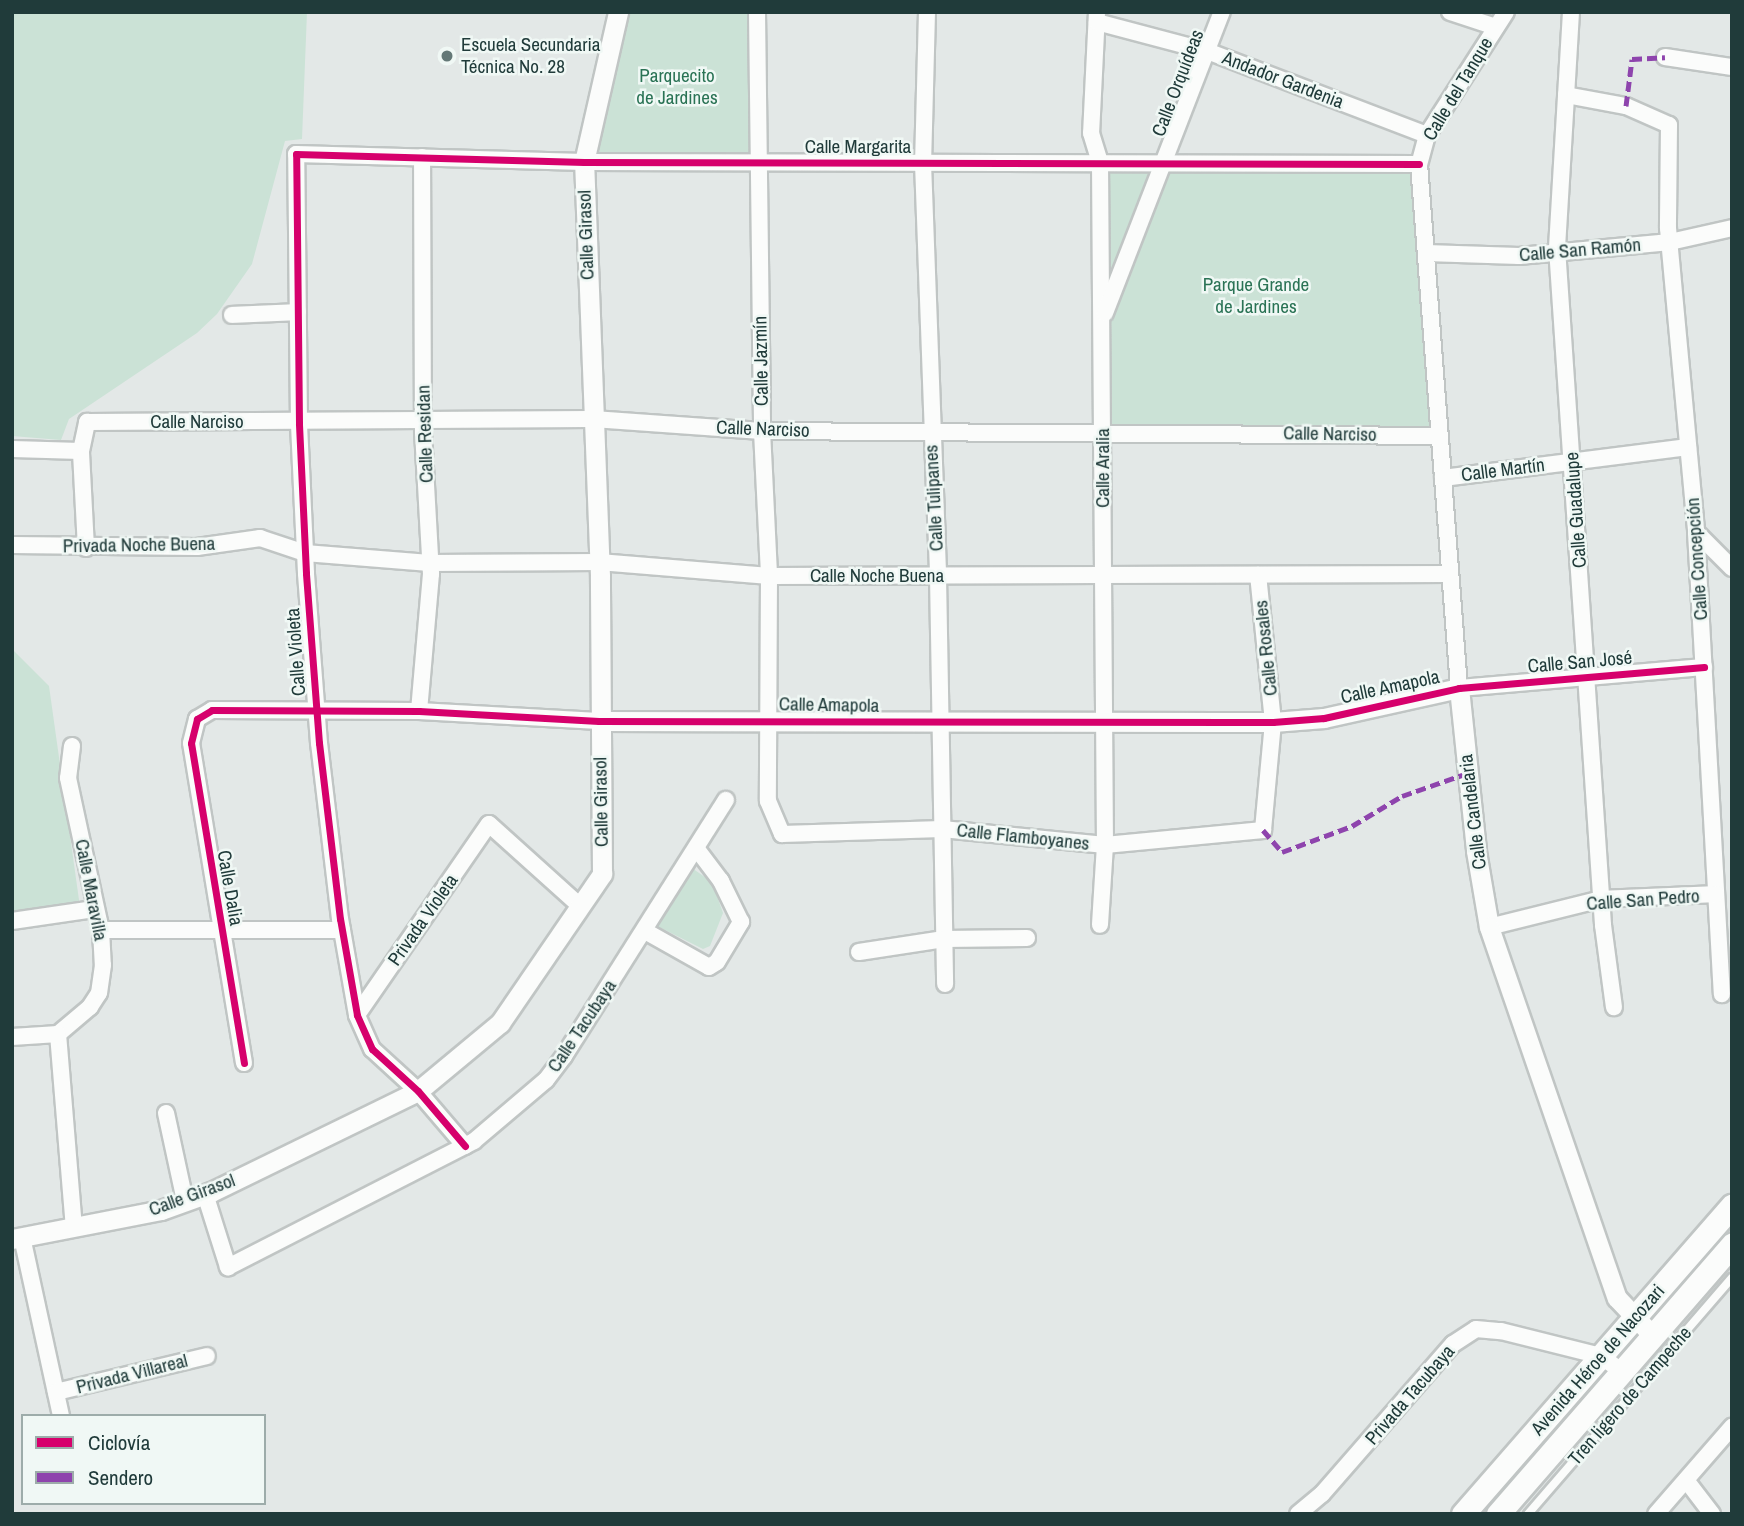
<!DOCTYPE html>
<html>
<head>
<meta charset="utf-8">
<style>
  body { margin:0 }
  #map { position:relative; width:1744px; height:1526px; overflow:hidden; background:#e3e8e7; font-family:"Archivo Narrow",sans-serif }
  div>[style] { position:absolute }
  [style*='--x'] { left:calc(var(--x)*1px); top:calc(var(--y)*1px); width:calc(var(--w)*1px); rotate:calc(var(--a)*1deg) }
  .green>* { inset:0; background:#cbe2d6 }
  .roads { filter:drop-shadow(2px 0 #c0c5c4) drop-shadow(-2px 0 #c0c5c4) drop-shadow(0 2px #c0c5c4) drop-shadow(0 -2px #c0c5c4) }
  .service>* { height:8px; margin:-4px; padding:0 4px; transform-origin:4px; border-radius:4px; background:#fbfcfb }
  .minor>* { height:16px; margin:-8px; padding:0 8px; transform-origin:8px; border-radius:8px; background:#fbfcfb }
  .tertiary>* { height:19px; margin:-9.5px; padding:0 9.5px; transform-origin:9.5px; border-radius:9.5px; background:#fbfcfb }
  .secondary>* { height:23px; margin:-11.5px; padding:0 11.5px; transform-origin:11.5px; border-radius:11.5px; background:#fbfcfb }
  .quiet>* { height:5px; margin-top:-2.5px; transform-origin:0; background:repeating-linear-gradient(90deg,#8e44ad 0 10px,transparent 0 15px) }
  .cycleway>* { height:7px; margin:-3.5px; padding:0 3.5px; transform-origin:3.5px; border-radius:3.5px; background:#d6006c }
  .dots>* { width:19px; height:19px; translate:-50% -50%; box-sizing:border-box; border:4px solid #f0f8f5; border-radius:50% }
  span { translate:-50% -50%; white-space:nowrap; text-align:center; line-height:1.15; -webkit-text-stroke:5px #f0f8f5; paint-order:stroke }
  .poi-label { font-size:19px; color:#203b3a }
  .left { translate:0 -50%; text-align:left }
  .park-label { font-size:19px; color:#2a7355 }
  .street-label { font-size:19px; color:#203b3a }
  .frame { position:absolute; inset:0; border:14px solid #203b3a; pointer-events:none }
  .legend { position:absolute; left:21px; top:1414px; width:245px; height:91px; box-sizing:border-box; background:#f0f8f5; border:2px solid #9dacaa; margin:0; padding:9px 12px; list-style:none; font-size:21px; color:#203b3a }
  .legend li { display:flex; align-items:center; gap:14px; height:35px }
  .legend b { width:35px; border:2px solid #9dacaa }
</style>
</head>
<body>
<div id="map">
  <div class="green">
    <i style="clip-path:polygon(12px 12px,307px 12px,302px 139px,285px 141px,252px 264px,217px 314px,197px 333px,69px 419px,61px 440px,12px 436px)"></i>
    <i style="clip-path:polygon(619px 12px,753px 12px,758px 162px,584px 162px)"></i>
    <i style="clip-path:polygon(1100px 163px,1419px 164px,1440px 436px,1290px 427px,1103px 436px)"></i>
    <i style="clip-path:polygon(12px 649px,49px 686px,80px 907px,12px 917px)"></i>
    <i style="clip-path:polygon(689px 866px,712px 882px,723px 913px,710px 946px,703px 949px,657px 926px,656px 917px)"></i>
  </div>
  <div class="roads">
    <div class="service">
      <i style="--x:1528;--y:1514;--w:312;--a:-49.2"></i>
    </div>
    <div class="minor">
      <i style="--x:757;--y:12;--w:419;--a:89.3"></i>
      <i style="--x:762;--y:431;--w:145;--a:87.2"></i>
      <i style="--x:769;--y:576;--w:225;--a:90.3"></i>
      <i style="--x:768;--y:801;--w:36;--a:67"></i>
      <i style="--x:782;--y:834;--w:160;--a:-1.8"></i>
      <i style="--x:942;--y:829;--w:164;--a:5.6"></i>
      <i style="--x:1105;--y:845;--w:159;--a:-5.4"></i>
      <i style="--x:1263;--y:830;--w:108;--a:-84.7"></i>
      <i style="--x:1273;--y:722;--w:148;--a:-95.8"></i>
      <i style="--x:927;--y:12;--w:151;--a:91.5"></i>
      <i style="--x:923;--y:163;--w:413;--a:87.9"></i>
      <i style="--x:938;--y:576;--w:408;--a:89"></i>
      <i style="--x:1097;--y:12;--w:121;--a:92.8"></i>
      <i style="--x:1091;--y:133;--w:31;--a:73"></i>
      <i style="--x:1100;--y:163;--w:682;--a:89.58"></i>
      <i style="--x:1105;--y:845;--w:80;--a:93.6"></i>
      <i style="--x:1450;--y:12;--w:48;--a:18.1"></i>
      <i style="--x:1506;--y:12;--w:146;--a:122.7"></i>
      <i style="--x:1427;--y:135;--w:30;--a:105"></i>
      <i style="--x:1419;--y:164;--w:526;--a:85.63"></i>
      <i style="--x:1459;--y:688;--w:246;--a:-4.9"></i>
      <i style="--x:1571;--y:12;--w:236;--a:93.4"></i>
      <i style="--x:1557;--y:248;--w:679;--a:86.11"></i>
      <i style="--x:1603;--y:925;--w:83;--a:82.4"></i>
      <i style="--x:1097;--y:22;--w:114;--a:14.8"></i>
      <i style="--x:1207;--y:51;--w:235;--a:20.9"></i>
      <i style="--x:1665;--y:57;--w:68;--a:8.5"></i>
      <i style="--x:1566;--y:95;--w:61;--a:10.4"></i>
      <i style="--x:1626;--y:106;--w:47;--a:23.8"></i>
      <i style="--x:1669;--y:125;--w:103;--a:90.6"></i>
      <i style="--x:1668;--y:228;--w:305;--a:84.7"></i>
      <i style="--x:1696;--y:532;--w:463;--a:86.8"></i>
      <i style="--x:1426;--y:253;--w:93;--a:1.8"></i>
      <i style="--x:1519;--y:256;--w:152;--a:-5.3"></i>
      <i style="--x:1670;--y:242;--w:64;--a:-12.7"></i>
      <i style="--x:1105;--y:313;--w:323;--a:-68.8"></i>
      <i style="--x:232;--y:315;--w:66;--a:-2.6"></i>
      <i style="--x:12;--y:449;--w:69;--a:1.7"></i>
      <i style="--x:1443;--y:478;--w:247;--a:-7.2"></i>
      <i style="--x:1696;--y:532;--w:51;--a:45"></i>
      <i style="--x:12;--y:545;--w:185;--a:0.6"></i>
      <i style="--x:197;--y:547;--w:64;--a:-8.1"></i>
      <i style="--x:260;--y:538;--w:47;--a:18.4"></i>
      <i style="--x:305;--y:553;--w:125;--a:4.6"></i>
      <i style="--x:430;--y:563;--w:169;--a:-0.3"></i>
      <i style="--x:599;--y:562;--w:171;--a:4.7"></i>
      <i style="--x:769;--y:576;--w:681;--a:-0.17"></i>
      <i style="--x:86;--y:548;--w:97;--a:-93"></i>
      <i style="--x:81;--y:451;--w:30;--a:-78"></i>
      <i style="--x:87;--y:422;--w:506;--a:-0.34"></i>
      <i style="--x:593;--y:419;--w:169;--a:4.1"></i>
      <i style="--x:762;--y:431;--w:678;--a:0.42"></i>
      <i style="--x:419;--y:711;--w:138;--a:-85"></i>
      <i style="--x:431;--y:574;--w:141;--a:-93.2"></i>
      <i style="--x:423;--y:433;--w:276;--a:-90.2"></i>
      <i style="--x:72;--y:746;--w:32;--a:97"></i>
      <i style="--x:68;--y:778;--w:156;--a:77.8"></i>
      <i style="--x:101;--y:930;--w:35;--a:87"></i>
      <i style="--x:103;--y:965;--w:28;--a:98"></i>
      <i style="--x:99;--y:993;--w:17;--a:123"></i>
      <i style="--x:90;--y:1007;--w:42;--a:139.8"></i>
      <i style="--x:58;--y:1034;--w:194;--a:85.3"></i>
      <i style="--x:12;--y:921;--w:83;--a:-8.3"></i>
      <i style="--x:1489;--y:927;--w:115;--a:-14"></i>
      <i style="--x:1601;--y:899;--w:115;--a:-2.5"></i>
      <i style="--x:101;--y:930;--w:241;--a:0"></i>
      <i style="--x:645;--y:931;--w:73;--a:29.4"></i>
      <i style="--x:709;--y:967;--w:9;--a:-32"></i>
      <i style="--x:717;--y:962;--w:47;--a:-59"></i>
      <i style="--x:741;--y:922;--w:46;--a:-116"></i>
      <i style="--x:721;--y:881;--w:41;--a:-127.1"></i>
      <i style="--x:859;--y:952;--w:86;--a:-8.7"></i>
      <i style="--x:944;--y:939;--w:83;--a:-0.7"></i>
      <i style="--x:357;--y:1015;--w:232;--a:-55.4"></i>
      <i style="--x:489;--y:824;--w:122;--a:42"></i>
      <i style="--x:12;--y:1037;--w:46;--a:-3.7"></i>
      <i style="--x:244;--y:1063;--w:324;--a:-99.4"></i>
      <i style="--x:191;--y:743;--w:25;--a:-76"></i>
      <i style="--x:197;--y:719;--w:17;--a:-31"></i>
      <i style="--x:212;--y:710;--w:207;--a:0.3"></i>
      <i style="--x:419;--y:711;--w:180;--a:3.2"></i>
      <i style="--x:166;--y:1113;--w:90;--a:77.8"></i>
      <i style="--x:465;--y:1146;--w:72;--a:-130.5"></i>
      <i style="--x:418;--y:1091;--w:62;--a:-137.6"></i>
      <i style="--x:372;--y:1049;--w:37;--a:-114"></i>
      <i style="--x:357;--y:1015;--w:97;--a:-100"></i>
      <i style="--x:340;--y:919;--w:177;--a:-96.8"></i>
      <i style="--x:319;--y:743;--w:170;--a:-94.4"></i>
      <i style="--x:306;--y:573;--w:150;--a:-92.7"></i>
      <i style="--x:299;--y:423;--w:269;--a:-90.6"></i>
      <i style="--x:296;--y:154;--w:288;--a:1.6"></i>
      <i style="--x:584;--y:162;--w:835;--a:0.14"></i>
      <i style="--x:205;--y:1194;--w:77;--a:72.5"></i>
      <i style="--x:228;--y:1267;--w:276;--a:-27.1"></i>
      <i style="--x:474;--y:1141;--w:94;--a:-40.3"></i>
      <i style="--x:546;--y:1080;--w:30;--a:-53"></i>
      <i style="--x:564;--y:1056;--w:303;--a:-57.7"></i>
      <i style="--x:22;--y:1237;--w:183;--a:77.7"></i>
      <i style="--x:56;--y:1392;--w:155;--a:-13.4"></i>
      <i style="--x:1686;--y:1480;--w:43;--a:52.6"></i>
      <i style="--x:1298;--y:1514;--w:31;--a:-40"></i>
      <i style="--x:1322;--y:1494;--w:199;--a:-48.9"></i>
      <i style="--x:1453;--y:1344;--w:27;--a:-33"></i>
      <i style="--x:1476;--y:1329;--w:25;--a:5"></i>
      <i style="--x:1501;--y:1331;--w:103;--a:14"></i>
      <i style="--x:1601;--y:1356;--w:26;--a:37"></i>
      <i style="--x:1656;--y:1514;--w:116;--a:-48.9"></i>
    </div>
    <div class="tertiary">
      <i style="--x:599;--y:721;--w:674;--a:0.09"></i>
      <i style="--x:1273;--y:722;--w:51;--a:-4.5"></i>
      <i style="--x:1324;--y:718;--w:138;--a:-12.5"></i>
      <i style="--x:1459;--y:688;--w:164;--a:84"></i>
      <i style="--x:1476;--y:851;--w:77;--a:80.3"></i>
      <i style="--x:1489;--y:927;--w:392;--a:71"></i>
      <i style="--x:1617;--y:1298;--w:52;--a:46.5"></i>
      <i style="--x:12;--y:1239;--w:152;--a:-11"></i>
      <i style="--x:161;--y:1210;--w:53;--a:-19.8"></i>
      <i style="--x:211;--y:1192;--w:230;--a:-26"></i>
      <i style="--x:418;--y:1091;--w:107;--a:-39.7"></i>
      <i style="--x:500;--y:1023;--w:181;--a:-55.6"></i>
      <i style="--x:602;--y:874;--w:298;--a:-90.4"></i>
      <i style="--x:600;--y:576;--w:414;--a:-92.2"></i>
      <i style="--x:584;--y:162;--w:154;--a:-77.2"></i>
    </div>
    <div class="secondary">
      <i style="--x:1463;--y:1514;--w:409;--a:-48.9"></i>
      <i style="--x:1498;--y:1514;--w:357;--a:-49"></i>
    </div>
  </div>
  <div class="quiet">
    <i style="--x:1626;--y:106;--w:47;--a:-82.7"></i>
    <i style="--x:1632;--y:59;--w:33;--a:-3"></i>
    <i style="--x:1263;--y:830;--w:29;--a:49"></i>
    <i style="--x:1282;--y:852;--w:75;--a:-20.4"></i>
    <i style="--x:1352;--y:826;--w:58;--a:-31"></i>
    <i style="--x:1402;--y:796;--w:70;--a:-19.2"></i>
  </div>
  <div class="cycleway">
    <i style="--x:244;--y:1063;--w:324;--a:-99.4"></i>
    <i style="--x:191;--y:743;--w:25;--a:-76"></i>
    <i style="--x:197;--y:719;--w:17;--a:-31"></i>
    <i style="--x:212;--y:710;--w:207;--a:0.3"></i>
    <i style="--x:419;--y:711;--w:180;--a:3.2"></i>
    <i style="--x:599;--y:721;--w:674;--a:0.09"></i>
    <i style="--x:1273;--y:722;--w:51;--a:-4.5"></i>
    <i style="--x:1324;--y:718;--w:138;--a:-12.5"></i>
    <i style="--x:1459;--y:688;--w:246;--a:-4.9"></i>
    <i style="--x:465;--y:1146;--w:72;--a:-130.5"></i>
    <i style="--x:418;--y:1091;--w:62;--a:-137.6"></i>
    <i style="--x:372;--y:1049;--w:37;--a:-114"></i>
    <i style="--x:357;--y:1015;--w:97;--a:-100"></i>
    <i style="--x:340;--y:919;--w:177;--a:-96.8"></i>
    <i style="--x:319;--y:743;--w:170;--a:-94.4"></i>
    <i style="--x:306;--y:573;--w:150;--a:-92.7"></i>
    <i style="--x:299;--y:423;--w:269;--a:-90.6"></i>
    <i style="--x:296;--y:154;--w:288;--a:1.6"></i>
    <i style="--x:584;--y:162;--w:835;--a:0.14"></i>
  </div>
  <div class="dots">
    <i style="left:447px;top:56px;background:#647877"></i>
  </div>
  <div class="poi-label">
    <span class="left" style="left:461px;top:56px">Escuela Secundaria<br>Técnica No. 28</span>
  </div>
  <div class="park-label">
    <span style="left:677px;top:87px">Parquecito<br>de Jardines</span>
    <span style="left:1256px;top:296px">Parque Grande<br>de Jardines</span>
  </div>
  <div class="street-label">
    <span style="left:1283px;top:80px;rotate:21deg">Andador Gardenia</span>
    <span style="left:1178px;top:83px;rotate:-69deg">Calle Orquídeas</span>
    <span style="left:1458px;top:89px;rotate:-59deg">Calle del Tanque</span>
    <span style="left:858px;top:147px">Calle Margarita</span>
    <span style="left:586px;top:235px;rotate:-92deg">Calle Girasol</span>
    <span style="left:1580px;top:250px;rotate:-5deg">Calle San Ramón</span>
    <span style="left:761px;top:361px;rotate:-91deg">Calle Jazmín</span>
    <span style="left:197px;top:422px">Calle Narciso</span>
    <span style="left:763px;top:429px;rotate:2deg">Calle Narciso</span>
    <span style="left:425px;top:434px;rotate:-92deg">Calle Residan</span>
    <span style="left:1330px;top:434px;rotate:1deg">Calle Narciso</span>
    <span style="left:1103px;top:468px;rotate:-90deg">Calle Aralia</span>
    <span style="left:1503px;top:470px;rotate:-7deg">Calle Martín</span>
    <span style="left:934px;top:498px;rotate:-93deg">Calle Tulipanes</span>
    <span style="left:1576px;top:510px;rotate:-94deg">Calle Guadalupe</span>
    <span style="left:139px;top:545px;rotate:-1deg">Privada Noche Buena</span>
    <span style="left:1697px;top:559px;rotate:-94deg">Calle Concepción</span>
    <span style="left:877px;top:576px">Calle Noche Buena</span>
    <span style="left:1266px;top:648px;rotate:-96deg">Calle Rosales</span>
    <span style="left:296px;top:652px;rotate:-94deg">Calle Violeta</span>
    <span style="left:1580px;top:662px;rotate:-5deg">Calle San José</span>
    <span style="left:1390px;top:687px;rotate:-12deg">Calle Amapola</span>
    <span style="left:829px;top:705px;rotate:1deg">Calle Amapola</span>
    <span style="left:601px;top:802px;rotate:-91deg">Calle Girasol</span>
    <span style="left:1473px;top:812px;rotate:-97deg">Calle Candelaria</span>
    <span style="left:1023px;top:837px;rotate:6deg">Calle Flamboyanes</span>
    <span style="left:230px;top:888px;rotate:80deg">Calle Dalia</span>
    <span style="left:91px;top:890px;rotate:79deg">Calle Maravilla</span>
    <span style="left:1643px;top:900px;rotate:-4deg">Calle San Pedro</span>
    <span style="left:423px;top:920px;rotate:-55deg">Privada Violeta</span>
    <span style="left:582px;top:1026px;rotate:-56deg">Calle Tacubaya</span>
    <span style="left:192px;top:1195px;rotate:-20deg">Calle Girasol</span>
    <span style="left:1598px;top:1360px;rotate:-49deg">Avenida Héroe de Nacozari</span>
    <span style="left:132px;top:1374px;rotate:-14deg">Privada Villareal</span>
    <span style="left:1410px;top:1395px;rotate:-49deg">Privada Tacubaya</span>
    <span style="left:1630px;top:1396px;rotate:-49deg">Tren ligero de Campeche</span>
  </div>
  <div class="frame"></div>
  <ul class="legend">
  <li><b style="height:9px;background:#d6006c"></b>Ciclovía</li>
  <li><b style="height:9px;background:#8e44ad"></b>Sendero</li>
  </ul>
</div>
</body>
</html>
